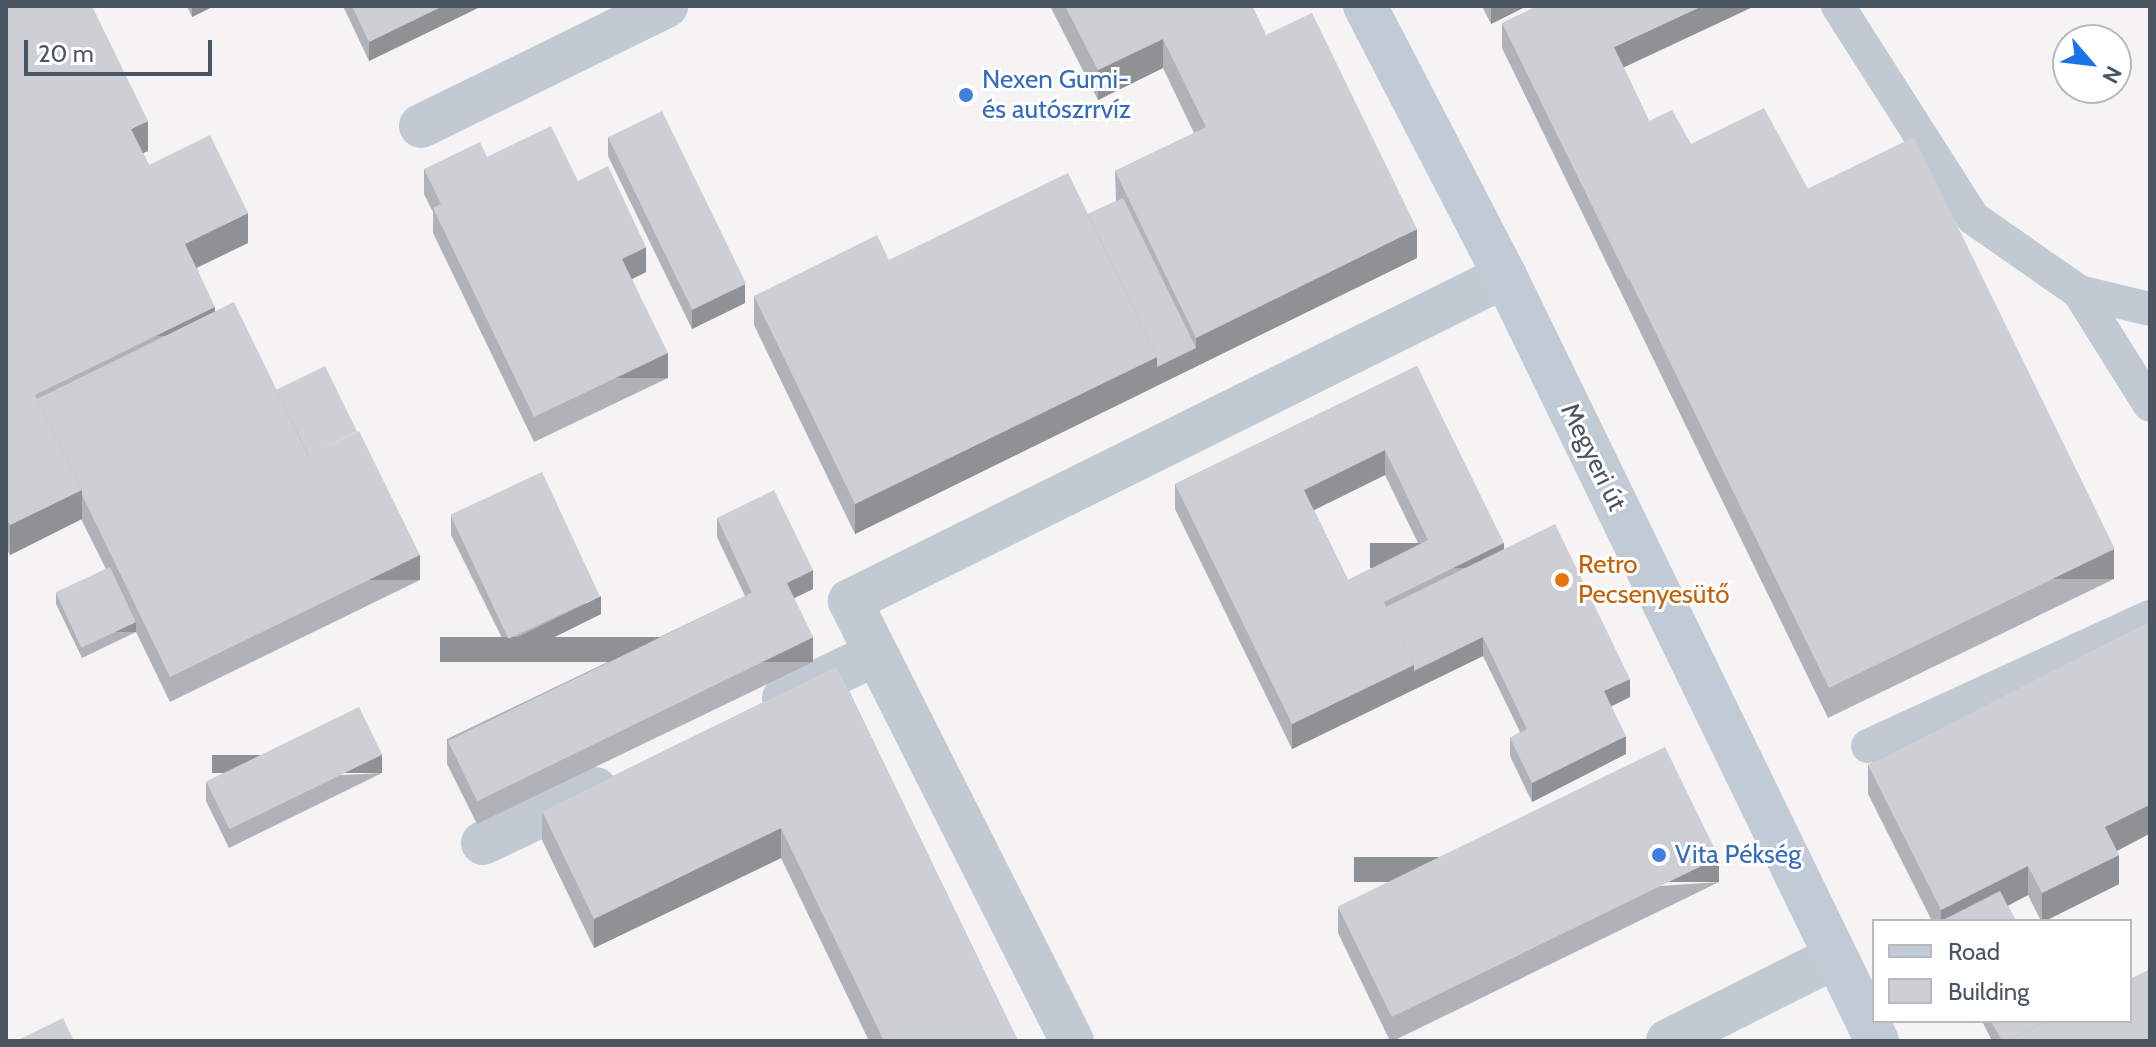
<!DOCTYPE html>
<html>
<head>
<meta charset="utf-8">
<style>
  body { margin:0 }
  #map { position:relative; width:2156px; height:1047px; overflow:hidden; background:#f5f3f3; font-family:Cabin,sans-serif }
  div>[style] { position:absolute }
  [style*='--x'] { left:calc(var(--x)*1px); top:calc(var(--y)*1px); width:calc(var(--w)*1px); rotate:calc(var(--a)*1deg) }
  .lane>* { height:34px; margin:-17px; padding:0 17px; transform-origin:17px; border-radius:17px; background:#c1cad2 }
  .street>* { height:44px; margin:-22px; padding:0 22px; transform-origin:22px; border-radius:22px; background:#c1cad2 }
  .secondary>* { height:44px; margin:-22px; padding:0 22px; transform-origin:22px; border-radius:22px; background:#c1cbd6 }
  .wall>* { inset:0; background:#b0b2b7 }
  .shaded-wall>* { inset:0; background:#909195; transform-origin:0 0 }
  .building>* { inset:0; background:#cdcfd5; transform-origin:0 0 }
  .dots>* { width:22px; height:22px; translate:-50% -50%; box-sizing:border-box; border:4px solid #fff; border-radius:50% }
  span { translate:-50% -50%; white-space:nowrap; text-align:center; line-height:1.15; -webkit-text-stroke:6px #fff; paint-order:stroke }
  .shop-label { font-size:26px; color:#366cbe }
  .left { translate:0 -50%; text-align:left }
  .street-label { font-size:26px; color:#4a5661 }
  .food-label { font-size:26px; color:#c56008 }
  .frame { position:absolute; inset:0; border:8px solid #4a5661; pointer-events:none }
  .legend { position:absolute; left:1872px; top:919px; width:260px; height:104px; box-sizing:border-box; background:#fff; border:2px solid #b7bbc0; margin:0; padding:10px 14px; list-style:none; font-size:24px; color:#4a5661 }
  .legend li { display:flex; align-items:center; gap:16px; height:40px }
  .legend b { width:40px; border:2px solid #b7bbc0 }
  .north { position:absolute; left:2052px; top:24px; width:80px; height:80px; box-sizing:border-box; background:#fff; border:2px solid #b7bbc0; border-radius:50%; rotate:118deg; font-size:22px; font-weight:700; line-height:32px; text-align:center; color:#4a5661 }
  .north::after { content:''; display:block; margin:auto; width:28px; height:36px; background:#1a73e8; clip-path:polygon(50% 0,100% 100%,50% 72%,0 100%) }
  .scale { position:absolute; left:24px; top:40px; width:188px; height:36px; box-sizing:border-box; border:4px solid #4a5661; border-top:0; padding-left:10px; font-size:24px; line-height:28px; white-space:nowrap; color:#4a5661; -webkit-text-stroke:6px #fff; paint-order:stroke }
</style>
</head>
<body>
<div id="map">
  <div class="lane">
    <i style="--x:1838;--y:6;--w:251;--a:57.5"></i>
    <i style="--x:1973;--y:218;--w:129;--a:34.9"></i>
    <i style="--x:2079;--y:292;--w:73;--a:13.5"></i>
    <i style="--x:2079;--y:292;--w:133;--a:57.9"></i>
    <i style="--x:1868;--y:746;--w:310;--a:-24.6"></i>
  </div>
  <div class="street">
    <i style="--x:421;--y:126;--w:273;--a:-26.1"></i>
    <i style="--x:784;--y:698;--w:102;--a:-25.6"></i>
    <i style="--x:483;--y:843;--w:125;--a:-25.5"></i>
    <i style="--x:1072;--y:1041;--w:493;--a:-116.8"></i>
    <i style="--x:850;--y:601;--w:731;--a:-26.39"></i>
    <i style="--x:1668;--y:1041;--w:187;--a:-26.7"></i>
  </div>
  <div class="secondary">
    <i style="--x:1365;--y:6;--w:304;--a:62.6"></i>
    <i style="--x:1505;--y:276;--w:851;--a:64.07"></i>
  </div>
  <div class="wall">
    <i style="clip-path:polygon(6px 6px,148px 151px,143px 153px,149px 165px,248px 243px,197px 268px,215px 312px,276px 389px,420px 580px,170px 702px,136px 632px,82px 658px,56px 604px,56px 594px,106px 569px,81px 519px,10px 555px,6px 547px)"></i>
    <i style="clip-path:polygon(187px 6px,214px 6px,192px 17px)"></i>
    <i style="clip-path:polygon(343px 6px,482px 6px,369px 61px)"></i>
    <i style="clip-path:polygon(1050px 6px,1252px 6px,1266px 35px,1417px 258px,855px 534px,754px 325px,754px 296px,889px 260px,1088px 214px,1116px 201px,1115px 171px,1194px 133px,1163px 68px,1098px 100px)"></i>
    <i style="clip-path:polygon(1482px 6px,1527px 6px,1491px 24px)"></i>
    <i style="clip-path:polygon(1502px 23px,1624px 68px,1649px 121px,1691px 144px,1808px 189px,2114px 579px,1828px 718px,1502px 48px)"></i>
    <i style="clip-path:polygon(608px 137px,745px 303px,692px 329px,608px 156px)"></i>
    <i style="clip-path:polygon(487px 157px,578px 181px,646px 272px,632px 279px,668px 378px,534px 442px,433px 233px,433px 212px,424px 194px,424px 169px)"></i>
    <i style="clip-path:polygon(evenodd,1417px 366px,1504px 549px,1630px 697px,1611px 706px,1626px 754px,1532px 802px,1510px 756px,1510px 738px,1520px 732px,1483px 656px,1292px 749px,1175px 509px,1175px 484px,1417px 366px,1385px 475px,1419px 545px,1348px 580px,1314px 510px,1385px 475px)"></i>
    <i style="clip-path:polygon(451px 516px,601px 614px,512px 658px,451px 535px)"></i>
    <i style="clip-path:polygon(717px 518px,813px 589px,794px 598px,813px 662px,477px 824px,447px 764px,447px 739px,745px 596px,717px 537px)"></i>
    <i style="clip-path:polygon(2150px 621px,2150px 837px,2149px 834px,2117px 851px,2119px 884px,2045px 921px,2041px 921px,2028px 895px,2008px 906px,2016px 921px,1932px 921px,1868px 794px,1868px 765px)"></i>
    <i style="clip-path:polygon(837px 666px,1018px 1041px,869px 1041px,781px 858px,594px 948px,542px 840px,542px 811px)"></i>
    <i style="clip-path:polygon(382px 773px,229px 848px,206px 801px,206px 782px)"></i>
    <i style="clip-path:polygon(1719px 882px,1393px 1041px,1390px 1041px,1338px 933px,1338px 908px)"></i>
    <i style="clip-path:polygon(1982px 1021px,2130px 1021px,2150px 1041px,1992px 1041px)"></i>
  </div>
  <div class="shaded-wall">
    <i style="clip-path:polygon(192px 6px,214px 6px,192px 17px)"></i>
    <i style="clip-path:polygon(443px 6px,482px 6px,369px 61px,369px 42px)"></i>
    <i style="clip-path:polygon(1491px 6px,1527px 6px,1491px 24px)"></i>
    <i style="clip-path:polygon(1702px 6px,1755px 6px,1614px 72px,1614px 47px)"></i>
    <i style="clip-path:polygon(1163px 39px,1163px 68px,1098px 100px,1098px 70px)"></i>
    <i style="clip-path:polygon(148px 121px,148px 151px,131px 158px,131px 129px)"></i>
    <i style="clip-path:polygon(248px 213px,248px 243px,185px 273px,185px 244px)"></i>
    <i style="clip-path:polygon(1417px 229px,1417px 258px,855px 534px,855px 504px,1157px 357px,1196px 348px,1196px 338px)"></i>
    <i style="clip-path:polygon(646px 247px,646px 272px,622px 284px,622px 259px)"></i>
    <i style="clip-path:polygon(745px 284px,745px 303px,692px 329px,692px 310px)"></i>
    <i style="left:215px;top:307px;width:29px;height:200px;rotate:90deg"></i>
    <i style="left:668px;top:353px;width:25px;height:148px;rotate:90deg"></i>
    <i style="clip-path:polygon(1385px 450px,1385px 475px,1304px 515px,1304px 490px)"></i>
    <i style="clip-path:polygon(82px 490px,82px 519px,10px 555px,10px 525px)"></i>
    <i style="left:1504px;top:543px;width:25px;height:134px;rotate:90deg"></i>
    <i style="left:2114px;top:549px;width:30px;height:318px;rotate:90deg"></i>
    <i style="left:420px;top:555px;width:25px;height:278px;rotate:90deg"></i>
    <i style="clip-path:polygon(813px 570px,813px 589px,755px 617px,755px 599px)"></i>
    <i style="clip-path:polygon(601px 596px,601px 614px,512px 658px,512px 640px)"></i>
    <i style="left:136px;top:622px;width:10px;height:60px;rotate:90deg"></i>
    <i style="left:813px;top:637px;width:25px;height:373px;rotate:90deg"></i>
    <i style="clip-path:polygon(1483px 637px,1483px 656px,1292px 749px,1292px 724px,1414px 665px)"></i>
    <i style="clip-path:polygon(1630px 679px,1630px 697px,1604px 710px,1604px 691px)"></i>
    <i style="clip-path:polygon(1626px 736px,1626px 754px,1532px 802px,1532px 783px)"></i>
    <i style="left:382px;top:755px;width:18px;height:170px;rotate:90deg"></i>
    <i style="clip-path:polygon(2149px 805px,2149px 834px,2105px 857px,2105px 827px)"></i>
    <i style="clip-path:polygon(781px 828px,781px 858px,594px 948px,594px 919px)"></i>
    <i style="clip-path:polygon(2119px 855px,2119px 884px,2045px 921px,2042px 921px,2042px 893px)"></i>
    <i style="left:1719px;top:857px;width:25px;height:365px;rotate:90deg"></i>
    <i style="clip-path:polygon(2028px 866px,2028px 895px,1977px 921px,1941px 921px,1941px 910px)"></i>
  </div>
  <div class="building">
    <i style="clip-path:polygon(6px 6px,92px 6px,148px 121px,131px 129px,149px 165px,210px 135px,248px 213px,185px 244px,215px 307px,35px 395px,82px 490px,10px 525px,6px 518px)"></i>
    <i style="clip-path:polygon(352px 6px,443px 6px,369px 42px)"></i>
    <i style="clip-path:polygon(1065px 6px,1252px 6px,1266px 35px,1312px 13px,1417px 229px,1196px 338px,1115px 171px,1206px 127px,1163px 39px,1098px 70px)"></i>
    <i style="clip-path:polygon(1537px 6px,1702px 6px,1614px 47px,1649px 121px,1672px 110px,1691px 144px,1764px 108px,1808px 189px,1629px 277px,1629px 281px,1502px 23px)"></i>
    <i style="left:662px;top:111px;width:192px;height:60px;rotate:64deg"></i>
    <i style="clip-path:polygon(551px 126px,578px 181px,608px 166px,646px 247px,622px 259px,668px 353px,534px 417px,433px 208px,441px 204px,424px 169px,480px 142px,487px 157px)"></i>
    <i style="left:1914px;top:137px;width:458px;height:318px;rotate:64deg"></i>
    <i style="clip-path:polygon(1068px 173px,1157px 357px,855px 504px,754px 296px,877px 235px,889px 260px)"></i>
    <i style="clip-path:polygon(1123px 198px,1196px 348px,1157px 367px,1157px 357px,1088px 214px)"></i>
    <i style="clip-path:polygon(234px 302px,308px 455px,359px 431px,420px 555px,170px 677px,82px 495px,82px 490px,37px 399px)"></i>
    <i style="left:325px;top:366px;width:73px;height:54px;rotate:64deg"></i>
    <i style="clip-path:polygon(evenodd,1417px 366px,1504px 543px,1384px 602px,1414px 665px,1292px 724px,1175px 484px,1417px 366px,1385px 450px,1428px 540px,1348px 580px,1304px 490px,1385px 450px)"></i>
    <i style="left:542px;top:472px;width:137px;height:101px;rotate:65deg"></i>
    <i style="clip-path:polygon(774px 490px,813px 570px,787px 583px,784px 577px,752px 593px,717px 518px)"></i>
    <i style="clip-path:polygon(1555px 524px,1630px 679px,1604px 691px,1626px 736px,1532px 783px,1510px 738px,1527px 729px,1483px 637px,1414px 671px,1414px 665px,1386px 607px)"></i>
    <i style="left:110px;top:567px;width:61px;height:60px;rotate:65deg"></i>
    <i style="left:784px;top:577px;width:67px;height:374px;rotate:64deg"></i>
    <i style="clip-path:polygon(2150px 621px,2150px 807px,2149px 805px,2105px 827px,2119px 855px,2042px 893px,2028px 866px,1941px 910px,1868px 765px)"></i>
    <i style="clip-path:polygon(837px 666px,1018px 1041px,884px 1041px,781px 828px,594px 919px,542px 811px)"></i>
    <i style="left:359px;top:707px;width:53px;height:170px;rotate:64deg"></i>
    <i style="left:1665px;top:747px;width:123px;height:364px;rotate:64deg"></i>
    <i style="clip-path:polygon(2000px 891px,2016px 921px,1941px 921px)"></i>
    <i style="clip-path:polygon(2150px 969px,2150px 1041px,2007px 1041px,2047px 1021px,2130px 1021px,2130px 979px)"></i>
    <i style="clip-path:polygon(63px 1018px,74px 1041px,16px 1041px)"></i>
    <i style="clip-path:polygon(1991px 1021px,2047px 1021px,2007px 1041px,2002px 1041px)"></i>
  </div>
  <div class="dots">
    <i style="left:966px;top:95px;background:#3f7fe0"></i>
    <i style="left:1562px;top:580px;background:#e8710a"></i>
    <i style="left:1659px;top:855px;background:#3f7fe0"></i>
  </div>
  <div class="shop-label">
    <span class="left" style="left:982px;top:95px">Nexen Gumi-<br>és autószrrvíz</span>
    <span class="left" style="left:1675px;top:855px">Vita Pékség</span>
  </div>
  <div class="street-label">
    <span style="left:1593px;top:457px;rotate:64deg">Megyeri út</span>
  </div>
  <div class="food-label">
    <span class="left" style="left:1578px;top:580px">Retro<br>Pecsenyesütő</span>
  </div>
  <div class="frame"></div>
  <ul class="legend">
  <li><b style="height:10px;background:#c1cbd6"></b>Road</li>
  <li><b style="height:22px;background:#cdcfd5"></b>Building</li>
  </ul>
  <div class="north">N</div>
  <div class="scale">20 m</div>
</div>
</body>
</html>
